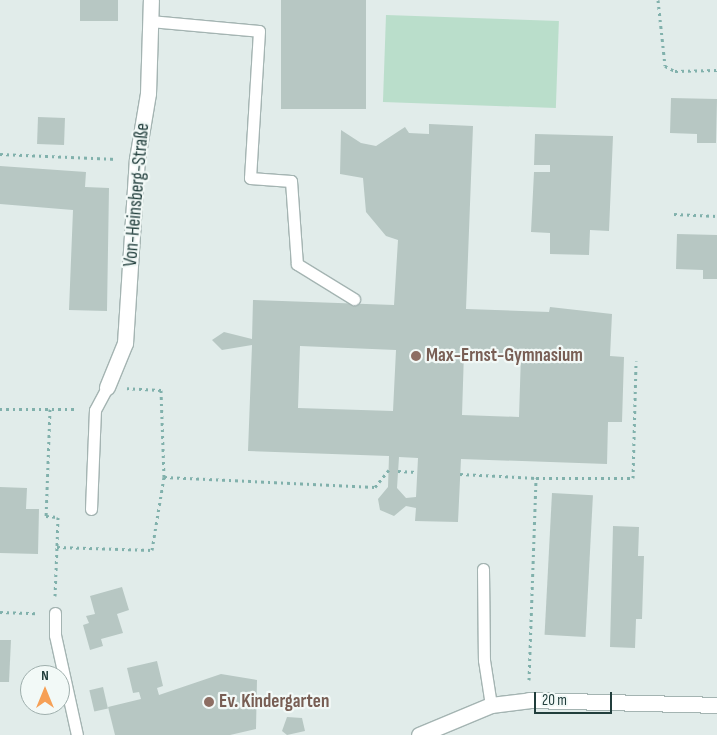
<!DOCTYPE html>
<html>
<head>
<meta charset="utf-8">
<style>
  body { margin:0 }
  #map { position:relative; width:717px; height:735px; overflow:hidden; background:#e1ecea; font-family:"Sofia Sans Condensed",sans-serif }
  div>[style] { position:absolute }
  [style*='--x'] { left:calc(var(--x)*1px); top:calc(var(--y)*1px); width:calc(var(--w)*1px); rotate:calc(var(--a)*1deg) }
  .green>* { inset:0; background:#badecb; transform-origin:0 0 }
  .building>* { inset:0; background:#b7c7c3; transform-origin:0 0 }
  .path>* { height:3px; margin-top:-1.5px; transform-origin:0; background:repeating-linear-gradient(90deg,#81b1ac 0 2.5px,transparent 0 6.5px) }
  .roads { filter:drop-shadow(1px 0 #a4b4b2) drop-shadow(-1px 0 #a4b4b2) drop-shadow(0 1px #a4b4b2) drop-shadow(0 -1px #a4b4b2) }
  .service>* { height:11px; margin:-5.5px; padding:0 5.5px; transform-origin:5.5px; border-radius:5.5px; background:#fff }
  .minor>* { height:15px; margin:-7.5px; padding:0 7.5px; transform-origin:7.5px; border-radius:7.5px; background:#fff }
  .dots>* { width:14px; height:14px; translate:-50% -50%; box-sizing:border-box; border:2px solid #f2f9f7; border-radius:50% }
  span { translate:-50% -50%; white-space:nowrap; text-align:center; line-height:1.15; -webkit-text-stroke:4.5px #f2f9f7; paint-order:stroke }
  .street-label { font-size:19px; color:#213e3c }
  .education-label { font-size:19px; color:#785e54; font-weight:700 }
  .left { translate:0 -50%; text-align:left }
  .north { position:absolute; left:20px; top:665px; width:50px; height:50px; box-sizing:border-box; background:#f2f9f7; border:1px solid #9eaeac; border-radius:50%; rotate:0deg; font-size:14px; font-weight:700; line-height:20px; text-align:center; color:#213e3c }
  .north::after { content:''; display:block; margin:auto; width:18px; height:22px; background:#f6a056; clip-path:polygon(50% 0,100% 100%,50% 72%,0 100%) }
  .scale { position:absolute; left:534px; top:692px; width:78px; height:22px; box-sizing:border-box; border:2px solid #213e3c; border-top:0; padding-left:6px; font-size:15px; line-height:18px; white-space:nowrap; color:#213e3c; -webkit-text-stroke:4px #f2f9f7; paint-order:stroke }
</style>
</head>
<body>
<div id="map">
  <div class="green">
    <i style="left:386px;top:15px;width:173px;height:87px;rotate:2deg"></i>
  </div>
  <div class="building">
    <i style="left:80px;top:0;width:38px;height:21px"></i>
    <i style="left:281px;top:0;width:85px;height:109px"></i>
    <i style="clip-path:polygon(671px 98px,717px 99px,716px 143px,697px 143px,697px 134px,670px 133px)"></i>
    <i style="left:38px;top:117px;width:27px;height:27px;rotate:2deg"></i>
    <i style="clip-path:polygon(evenodd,429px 124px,473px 126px,466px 309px,549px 312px,550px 307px,612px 314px,610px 356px,624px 357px,622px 422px,608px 422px,607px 464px,461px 459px,458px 522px,415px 521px,416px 508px,406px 506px,394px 516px,380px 510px,378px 499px,388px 487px,389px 456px,248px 451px,252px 345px,222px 350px,212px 340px,224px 332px,252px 339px,253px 300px,394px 305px,398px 240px,386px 236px,366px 212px,363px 178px,340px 174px,341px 130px,361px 143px,376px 146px,405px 127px,409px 133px,429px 134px,429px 124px,300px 346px,396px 350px,393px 411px,298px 408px,300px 346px,429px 124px,464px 352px,521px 354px,519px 417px,462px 415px,464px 352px,429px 124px,399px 457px,418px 458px,416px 497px,406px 498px,397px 488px,399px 457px)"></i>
    <i style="clip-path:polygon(535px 134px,613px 136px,609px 231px,590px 230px,589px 255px,550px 254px,550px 233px,531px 232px,534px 172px,550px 172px,550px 165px,534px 165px)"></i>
    <i style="clip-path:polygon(0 166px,86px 172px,85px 187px,109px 188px,107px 311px,69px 310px,73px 210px,0 204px)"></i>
    <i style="clip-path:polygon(677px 234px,717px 235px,717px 279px,703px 279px,703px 270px,676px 269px)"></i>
    <i style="clip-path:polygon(0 487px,27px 488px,26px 509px,39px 509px,38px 554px,0 553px)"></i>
    <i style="left:552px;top:493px;width:41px;height:142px;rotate:3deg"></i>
    <i style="clip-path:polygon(613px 526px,639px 527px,638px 556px,644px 556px,642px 619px,636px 619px,635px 648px,610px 647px)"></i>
    <i style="clip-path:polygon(122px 587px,129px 610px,117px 614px,123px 633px,101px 639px,103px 646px,90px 650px,83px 625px,89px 623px,86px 616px,95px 614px,90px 596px)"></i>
    <i style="clip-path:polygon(0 640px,11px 640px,9px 682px,0 682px)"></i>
    <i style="clip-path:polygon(157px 661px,163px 686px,157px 688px,159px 695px,221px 674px,257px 680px,256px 729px,230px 735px,115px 735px,108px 707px,141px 699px,139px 692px,133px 693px,127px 668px)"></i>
    <i style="left:103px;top:687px;width:22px;height:14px;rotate:77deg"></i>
    <i style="clip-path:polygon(287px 717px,302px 718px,305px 731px,287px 735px,282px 731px)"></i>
  </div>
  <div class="path">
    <i style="--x:658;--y:0;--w:66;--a:83.9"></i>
    <i style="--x:665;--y:66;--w:11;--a:27"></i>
    <i style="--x:675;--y:71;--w:42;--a:-1.4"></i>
    <i style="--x:0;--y:154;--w:117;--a:2.4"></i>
    <i style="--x:674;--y:214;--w:43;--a:2.7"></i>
    <i style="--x:0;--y:409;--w:77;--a:0"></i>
    <i style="--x:50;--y:409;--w:107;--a:92.1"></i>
    <i style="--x:46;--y:516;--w:12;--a:5"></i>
    <i style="--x:58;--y:517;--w:30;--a:92"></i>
    <i style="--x:398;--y:471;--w:19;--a:3"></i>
    <i style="--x:460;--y:474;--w:76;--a:3"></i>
    <i style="--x:164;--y:477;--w:211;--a:2.7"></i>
    <i style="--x:375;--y:487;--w:22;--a:-51"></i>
    <i style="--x:55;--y:596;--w:49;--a:-87.7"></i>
    <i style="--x:57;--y:547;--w:95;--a:1.8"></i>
    <i style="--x:152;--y:550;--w:74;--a:-80.7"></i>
    <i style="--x:164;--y:477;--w:87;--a:-92"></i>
    <i style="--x:161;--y:390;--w:34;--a:-177"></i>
    <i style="--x:0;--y:612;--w:36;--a:2"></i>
    <i style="--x:529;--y:680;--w:202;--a:-88"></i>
    <i style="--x:536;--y:478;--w:97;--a:0"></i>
    <i style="--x:633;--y:478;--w:117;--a:-88.5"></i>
  </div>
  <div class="roads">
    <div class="service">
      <i style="--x:150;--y:21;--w:109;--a:5.2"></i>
      <i style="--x:259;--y:31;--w:147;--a:93.5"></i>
      <i style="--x:250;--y:178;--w:41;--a:4.2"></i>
      <i style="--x:291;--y:181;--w:83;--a:85.9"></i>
      <i style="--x:297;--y:264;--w:67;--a:31.6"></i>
      <i style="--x:91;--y:509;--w:99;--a:-87.7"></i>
      <i style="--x:95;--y:410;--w:26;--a:-62"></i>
      <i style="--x:483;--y:569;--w:91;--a:89.4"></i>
      <i style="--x:484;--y:660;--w:46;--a:81.2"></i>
      <i style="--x:55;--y:613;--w:22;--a:90"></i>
      <i style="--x:55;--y:635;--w:102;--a:77.6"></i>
    </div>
    <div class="minor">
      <i style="--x:107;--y:387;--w:48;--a:-67.8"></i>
      <i style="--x:125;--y:343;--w:184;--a:-86.3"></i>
      <i style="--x:137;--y:159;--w:67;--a:-80.5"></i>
      <i style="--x:148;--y:93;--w:93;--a:-88.2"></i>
      <i style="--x:419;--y:735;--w:78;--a:-22.6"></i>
      <i style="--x:491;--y:705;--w:38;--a:-7"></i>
      <i style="--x:529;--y:700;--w:188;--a:1.5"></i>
    </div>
  </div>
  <div class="dots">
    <i style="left:416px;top:356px;background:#8d6e63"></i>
    <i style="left:209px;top:702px;background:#8d6e63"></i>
  </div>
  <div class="street-label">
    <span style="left:137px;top:195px;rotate:-85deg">Von-Heinsberg-Straße</span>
  </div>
  <div class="education-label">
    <span class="left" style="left:426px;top:356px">Max-Ernst-Gymnasium</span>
    <span class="left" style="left:219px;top:702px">Ev. Kindergarten</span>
  </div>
  <div class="north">N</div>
  <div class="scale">20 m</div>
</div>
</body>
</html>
